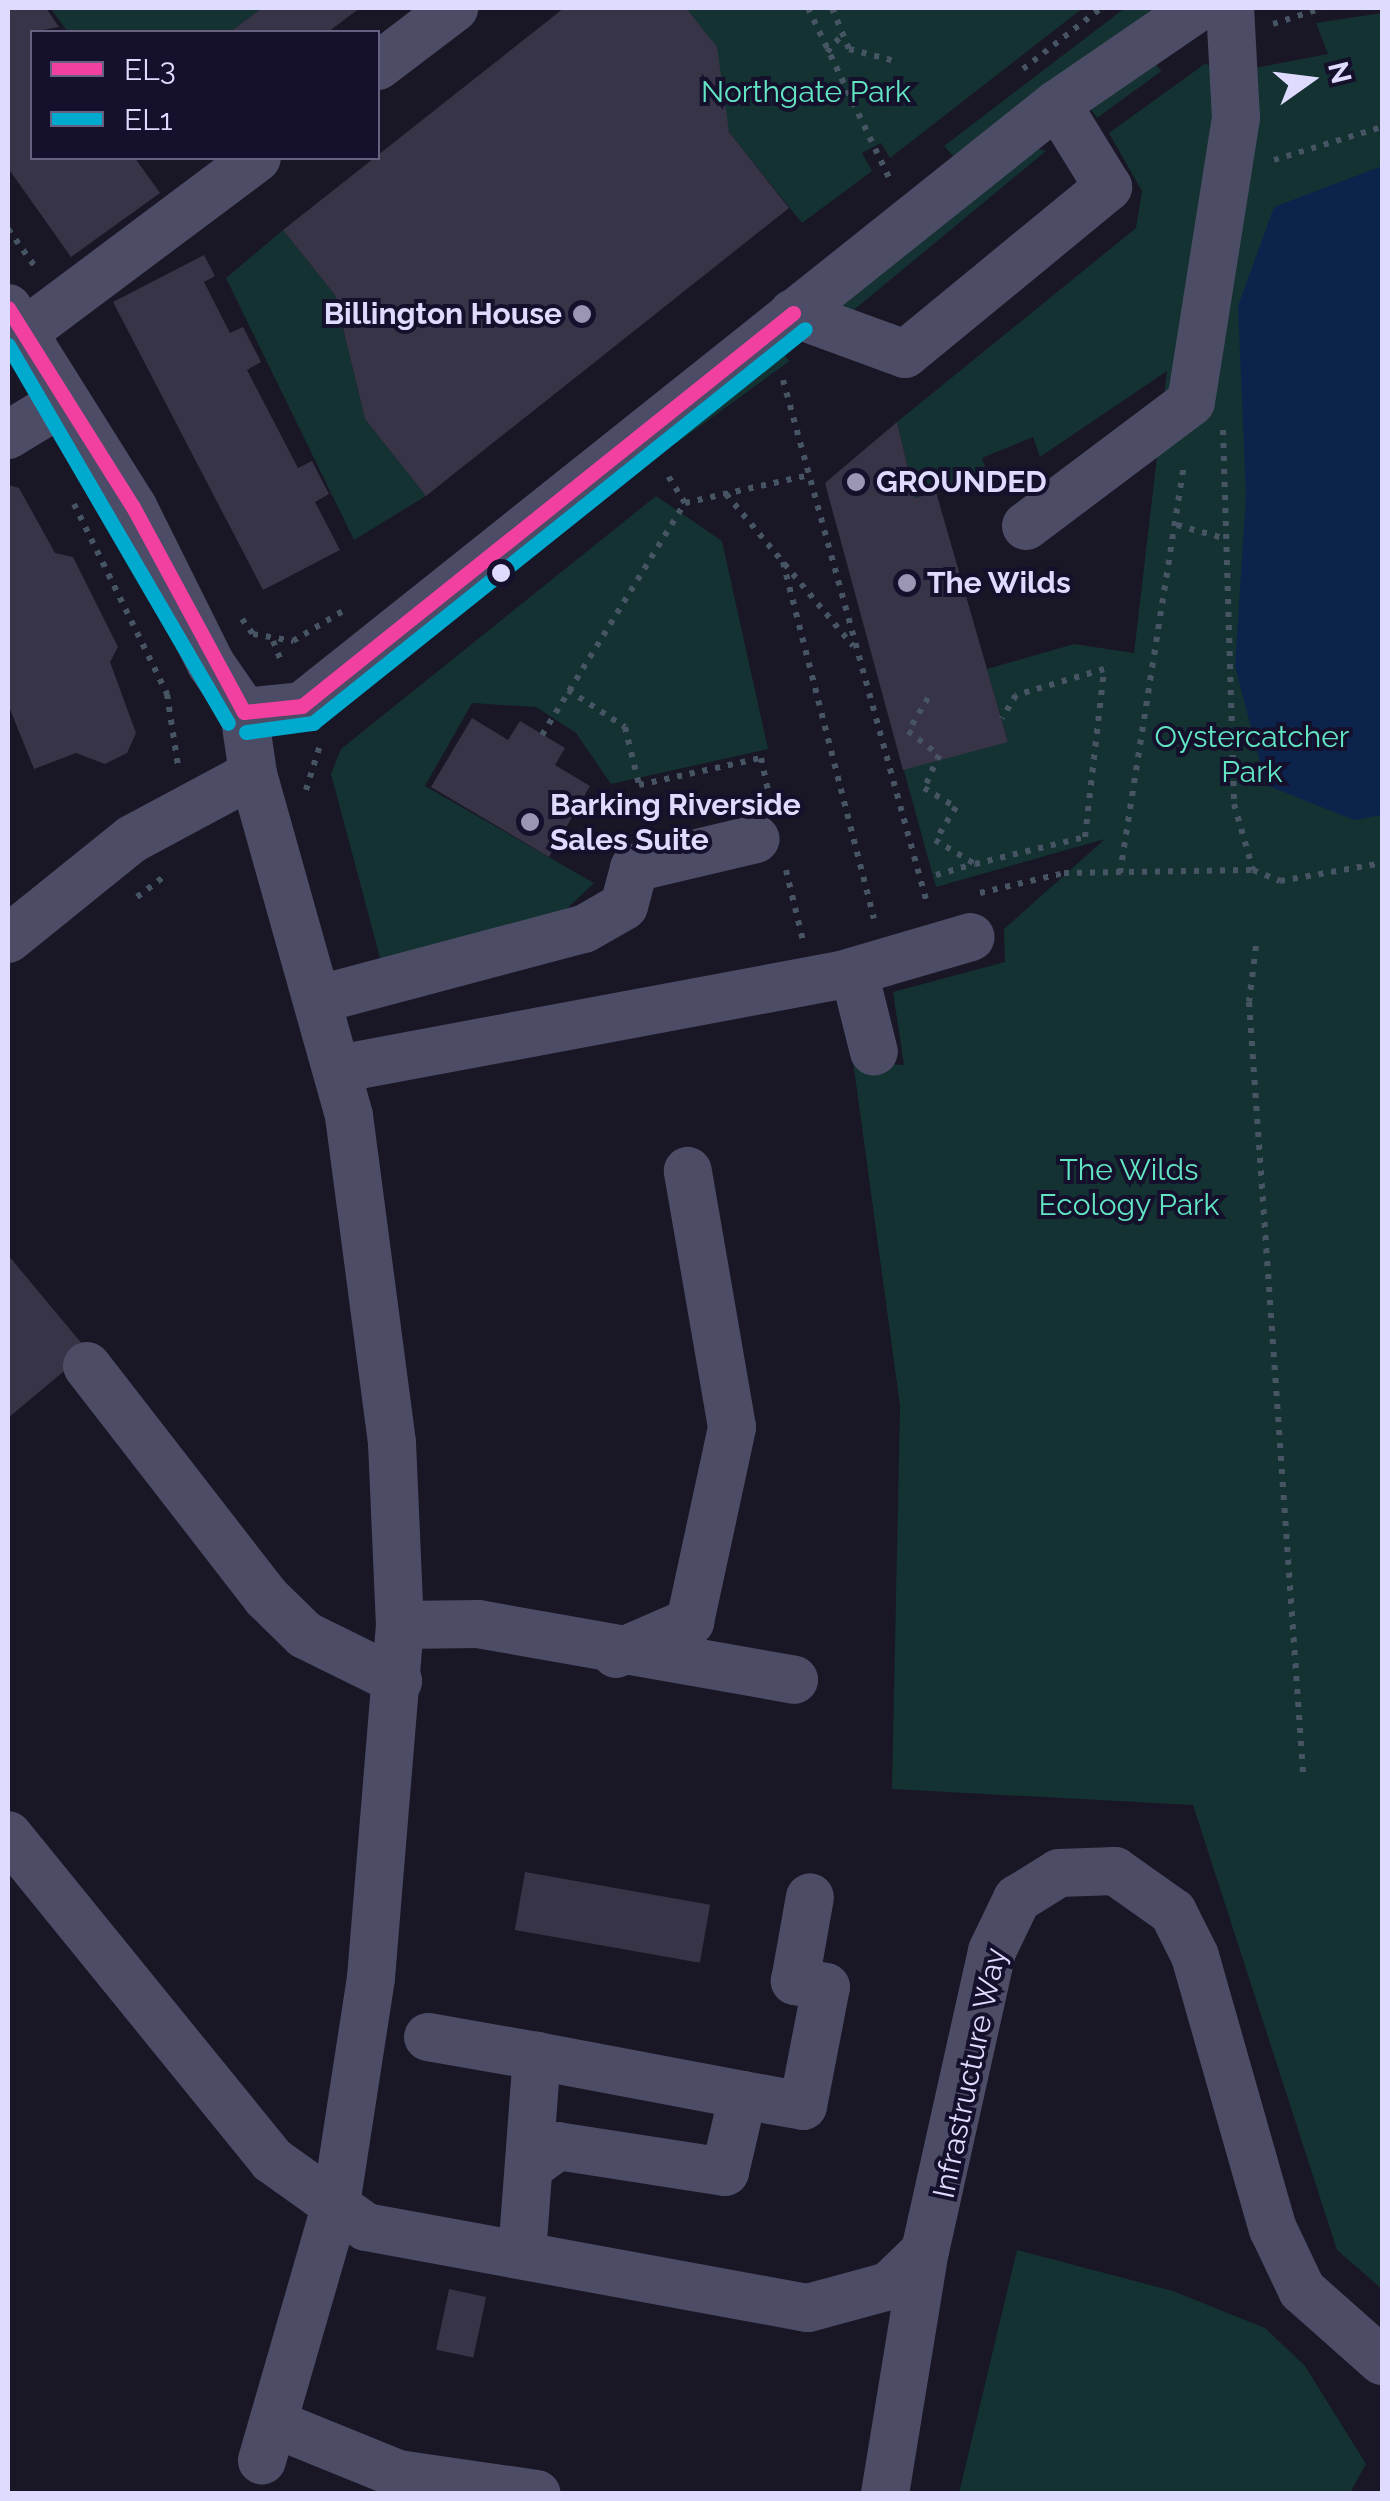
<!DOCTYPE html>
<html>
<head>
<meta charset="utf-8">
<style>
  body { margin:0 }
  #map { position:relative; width:1390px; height:2501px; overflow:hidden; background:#191626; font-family:Raleway,sans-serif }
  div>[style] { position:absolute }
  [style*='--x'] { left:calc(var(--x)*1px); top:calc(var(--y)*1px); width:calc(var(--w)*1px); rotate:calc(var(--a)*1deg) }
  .green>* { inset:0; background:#143232; transform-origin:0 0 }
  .water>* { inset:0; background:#0c244c }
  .building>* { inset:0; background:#383447; transform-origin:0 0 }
  .path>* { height:6px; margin-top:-3px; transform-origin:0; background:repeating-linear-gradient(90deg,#465464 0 5px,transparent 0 13px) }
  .minor>* { height:48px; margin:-24px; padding:0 24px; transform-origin:24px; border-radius:24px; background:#4c4c66 }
  .bus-1>* { height:15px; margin:-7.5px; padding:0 7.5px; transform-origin:7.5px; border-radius:7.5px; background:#f240a1 }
  .bus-2>* { height:15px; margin:-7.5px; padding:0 7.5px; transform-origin:7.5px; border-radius:7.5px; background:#00a9ce }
  .dots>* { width:28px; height:28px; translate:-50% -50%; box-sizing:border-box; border:5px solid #15102c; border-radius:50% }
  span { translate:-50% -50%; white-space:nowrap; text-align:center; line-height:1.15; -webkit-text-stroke:8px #15102c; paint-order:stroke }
  .park-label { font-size:30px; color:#61e5c3 }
  .poi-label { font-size:30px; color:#dfdbff; font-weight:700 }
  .right { translate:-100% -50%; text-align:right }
  .left { translate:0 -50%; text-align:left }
  .street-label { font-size:30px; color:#dfdbff }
  .frame { position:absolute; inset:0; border:10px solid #dfdbff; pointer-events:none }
  .legend { position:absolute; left:30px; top:30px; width:350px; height:130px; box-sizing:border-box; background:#15102c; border:2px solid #666180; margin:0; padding:12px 18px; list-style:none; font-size:30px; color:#dfdbff }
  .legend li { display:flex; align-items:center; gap:20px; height:50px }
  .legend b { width:50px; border:2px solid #666180 }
  .north { position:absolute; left:1260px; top:30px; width:100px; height:100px; -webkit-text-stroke:8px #15102c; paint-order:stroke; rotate:76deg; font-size:28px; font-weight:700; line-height:40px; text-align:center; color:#dfdbff }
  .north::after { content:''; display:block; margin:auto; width:35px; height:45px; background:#dfdbff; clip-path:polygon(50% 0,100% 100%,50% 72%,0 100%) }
</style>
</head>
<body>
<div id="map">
  <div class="green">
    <i style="clip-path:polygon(50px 8px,262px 8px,230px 32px,68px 32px)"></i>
    <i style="clip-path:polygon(686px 8px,1083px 8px,890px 158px,881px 143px,862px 153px,872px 171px,802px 223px,729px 132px,704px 31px)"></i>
    <i style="clip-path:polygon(1125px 8px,1155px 8px,953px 156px,944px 146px)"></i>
    <i style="clip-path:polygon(1382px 13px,1382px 2289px,1337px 2250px,1193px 1805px,892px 1789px,900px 1406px,853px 1061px,904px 1065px,893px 992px,1005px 962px,1004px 929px,1105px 839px,936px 887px,885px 702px,952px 755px,1008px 741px,987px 669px,1074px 644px,1134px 653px,1167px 371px,1040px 457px,1033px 437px,982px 458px,988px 475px,915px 498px,897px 422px,1136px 228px,1142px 191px,1109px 133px,1206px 63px,1218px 75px,1328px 54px,1316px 23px)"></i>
    <i style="left:1153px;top:60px;width:14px;height:79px;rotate:54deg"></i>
    <i style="clip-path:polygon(1034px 148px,1046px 151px,849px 314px,831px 309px)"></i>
    <i style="clip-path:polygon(283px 230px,335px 295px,365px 419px,426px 496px,354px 540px,226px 278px)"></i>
    <i style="left:784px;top:354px;width:9px;height:140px;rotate:54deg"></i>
    <i style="clip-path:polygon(656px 496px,722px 541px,768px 749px,611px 784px,576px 733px,536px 707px,472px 703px,425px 786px,594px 883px,555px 920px,380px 958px,331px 774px,341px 749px)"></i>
    <i style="clip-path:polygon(1017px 2250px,1173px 2291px,1265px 2328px,1305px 2366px,1366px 2464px,1350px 2493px,959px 2493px)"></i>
  </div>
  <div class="water">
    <i style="clip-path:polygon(1382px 166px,1382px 815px,1354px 820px,1266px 785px,1235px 666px,1246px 496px,1238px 306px,1274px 207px)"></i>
  </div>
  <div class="building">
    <i style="clip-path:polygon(8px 8px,46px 8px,59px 27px,32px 32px,32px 158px,135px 158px,160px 193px,71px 257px,8px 168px)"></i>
    <i style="clip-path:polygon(262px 8px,360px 8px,328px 32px,230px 32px)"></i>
    <i style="clip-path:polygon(564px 8px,686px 8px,717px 47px,729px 132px,789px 208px,426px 496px,365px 419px,335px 295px,283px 230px)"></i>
    <i style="clip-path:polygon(204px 255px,215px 276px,204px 282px,230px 333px,243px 327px,261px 362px,247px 370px,298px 468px,312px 461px,329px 494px,315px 502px,340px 550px,263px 590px,113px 302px)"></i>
    <i style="clip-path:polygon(897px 422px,915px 498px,936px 492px,1008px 742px,903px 770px,825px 483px)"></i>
    <i style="clip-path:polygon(8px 485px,19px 488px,55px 553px,73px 557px,118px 647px,110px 662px,136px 733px,127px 753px,105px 764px,76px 753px,34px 769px,8px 704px)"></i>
    <i style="clip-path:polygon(472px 718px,508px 740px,520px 721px,565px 748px,555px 765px,590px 786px,549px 857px,431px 787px)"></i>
    <i style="clip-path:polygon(8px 1255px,88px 1351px,8px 1418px)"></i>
    <i style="left:525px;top:1872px;width:188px;height:59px;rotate:10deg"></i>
    <i style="left:449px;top:2289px;width:38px;height:62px;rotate:12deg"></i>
  </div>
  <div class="path">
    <i style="--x:808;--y:8;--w:191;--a:64.5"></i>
    <i style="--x:832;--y:8;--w:44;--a:67.5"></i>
    <i style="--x:849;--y:49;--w:48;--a:14.6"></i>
    <i style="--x:1273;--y:24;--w:52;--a:-18.1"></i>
    <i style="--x:827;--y:52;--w:23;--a:-49"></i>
    <i style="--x:1023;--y:69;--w:99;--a:-38"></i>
    <i style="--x:1274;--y:160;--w:113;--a:-17"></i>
    <i style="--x:8;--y:229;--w:48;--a:54.3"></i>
    <i style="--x:783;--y:380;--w:542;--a:74.61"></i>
    <i style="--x:1223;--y:430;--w:374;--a:88.3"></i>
    <i style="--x:1234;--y:804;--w:69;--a:73.9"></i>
    <i style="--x:726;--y:494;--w:198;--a:50.1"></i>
    <i style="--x:685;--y:503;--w:127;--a:-12.7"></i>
    <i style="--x:74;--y:504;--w:212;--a:63.9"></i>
    <i style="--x:167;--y:694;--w:73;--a:81.3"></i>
    <i style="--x:1177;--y:525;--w:51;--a:15.9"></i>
    <i style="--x:783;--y:562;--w:368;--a:75.7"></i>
    <i style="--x:242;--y:619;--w:19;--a:54"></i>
    <i style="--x:253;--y:634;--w:41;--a:9.9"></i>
    <i style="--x:293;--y:641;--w:58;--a:-31"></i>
    <i style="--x:273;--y:641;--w:24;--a:68"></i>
    <i style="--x:568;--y:690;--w:68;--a:33"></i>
    <i style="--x:625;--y:727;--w:60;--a:76.4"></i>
    <i style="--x:639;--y:785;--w:125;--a:-12.5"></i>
    <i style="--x:761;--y:758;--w:43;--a:77.9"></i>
    <i style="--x:928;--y:698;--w:39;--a:121"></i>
    <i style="--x:908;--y:731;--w:39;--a:38"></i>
    <i style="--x:939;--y:755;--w:36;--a:114"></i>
    <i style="--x:924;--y:788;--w:37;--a:31"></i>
    <i style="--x:956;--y:807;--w:39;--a:122"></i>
    <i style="--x:935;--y:840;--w:47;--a:31"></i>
    <i style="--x:975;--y:864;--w:113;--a:-13.8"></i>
    <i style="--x:1085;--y:837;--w:169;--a:-83.5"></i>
    <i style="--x:1104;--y:669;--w:92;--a:163.5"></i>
    <i style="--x:1016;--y:695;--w:27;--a:121"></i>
    <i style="--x:542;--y:735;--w:273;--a:-58.4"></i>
    <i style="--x:685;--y:503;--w:36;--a:-122"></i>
    <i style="--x:306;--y:790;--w:47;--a:-72.7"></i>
    <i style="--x:786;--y:870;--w:73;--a:76.5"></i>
    <i style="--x:1120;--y:873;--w:414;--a:-81.1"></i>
    <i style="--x:936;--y:875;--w:40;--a:-16"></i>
    <i style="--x:980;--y:893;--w:86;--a:-13.4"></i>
    <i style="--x:1064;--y:873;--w:189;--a:-0.9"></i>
    <i style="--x:1253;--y:870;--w:29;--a:22"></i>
    <i style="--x:1280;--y:881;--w:104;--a:-10"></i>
    <i style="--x:137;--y:897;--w:38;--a:-37"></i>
    <i style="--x:1256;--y:946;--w:56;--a:97.1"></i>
    <i style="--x:1249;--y:1002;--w:772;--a:85.99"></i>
  </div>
  <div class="minor">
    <i style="--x:378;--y:66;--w:96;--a:-37.3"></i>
    <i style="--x:8;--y:308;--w:235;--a:57.9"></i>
    <i style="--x:133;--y:507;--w:175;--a:63.6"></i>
    <i style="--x:211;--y:664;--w:58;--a:55.5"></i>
    <i style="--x:793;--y:313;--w:119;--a:20.1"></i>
    <i style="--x:905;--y:354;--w:263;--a:-39.4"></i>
    <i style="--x:1108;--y:187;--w:97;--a:-121.6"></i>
    <i style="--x:23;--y:333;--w:292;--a:-36.8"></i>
    <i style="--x:8;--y:435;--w:66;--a:-31.3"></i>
    <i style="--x:1026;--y:526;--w:206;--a:-36.9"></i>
    <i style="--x:1191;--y:402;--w:288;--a:-81"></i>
    <i style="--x:1236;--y:118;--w:110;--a:-93.1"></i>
    <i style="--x:244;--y:712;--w:63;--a:81.7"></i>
    <i style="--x:253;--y:774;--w:355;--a:74.3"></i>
    <i style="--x:349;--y:1116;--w:330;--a:82.5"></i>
    <i style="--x:392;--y:1443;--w:182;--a:87.5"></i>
    <i style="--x:400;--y:1625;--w:354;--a:94.7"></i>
    <i style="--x:371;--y:1978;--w:229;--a:98.8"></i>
    <i style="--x:336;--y:2204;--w:267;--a:106.1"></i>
    <i style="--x:244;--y:712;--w:58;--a:-5.9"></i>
    <i style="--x:302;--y:706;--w:966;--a:-38.57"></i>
    <i style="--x:1057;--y:104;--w:170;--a:-34.4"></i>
    <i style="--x:8;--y:939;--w:159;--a:-38.9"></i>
    <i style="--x:132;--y:839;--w:137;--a:-28.2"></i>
    <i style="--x:854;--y:972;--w:82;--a:76"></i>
    <i style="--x:320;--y:999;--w:273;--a:-14.9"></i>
    <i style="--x:584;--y:929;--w:46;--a:-29.9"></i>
    <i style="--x:624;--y:906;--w:39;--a:-75"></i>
    <i style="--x:634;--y:868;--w:125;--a:-13.4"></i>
    <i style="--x:338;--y:1069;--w:512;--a:-10.59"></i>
    <i style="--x:841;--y:975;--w:135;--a:-16.3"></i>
    <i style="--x:87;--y:1366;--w:292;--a:52.2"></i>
    <i style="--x:266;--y:1597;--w:54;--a:44.3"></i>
    <i style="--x:305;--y:1635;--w:104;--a:26.3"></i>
    <i style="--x:400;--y:1625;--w:78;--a:-0.7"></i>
    <i style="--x:478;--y:1624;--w:321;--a:10"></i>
    <i style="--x:616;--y:1654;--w:81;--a:-23.4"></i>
    <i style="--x:690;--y:1622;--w:199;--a:-77.8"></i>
    <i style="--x:732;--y:1427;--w:260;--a:-99.8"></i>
    <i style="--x:8;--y:1835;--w:419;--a:50.9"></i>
    <i style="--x:272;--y:2160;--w:115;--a:35.5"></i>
    <i style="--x:366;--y:2227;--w:449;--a:10.4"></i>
    <i style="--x:808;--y:2308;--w:84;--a:-15.2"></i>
    <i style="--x:889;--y:2286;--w:50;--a:-44.2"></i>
    <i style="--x:925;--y:2251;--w:307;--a:-77.4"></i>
    <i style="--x:992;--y:1951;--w:58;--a:-64.3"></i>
    <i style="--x:1017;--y:1899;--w:49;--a:-31.8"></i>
    <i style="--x:1059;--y:1873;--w:56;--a:-2"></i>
    <i style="--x:1115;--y:1871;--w:71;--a:35.3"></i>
    <i style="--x:1173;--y:1912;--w:49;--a:63.4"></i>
    <i style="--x:1195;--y:1956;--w:284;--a:74.1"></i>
    <i style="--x:1273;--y:2229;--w:68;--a:64.6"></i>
    <i style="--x:1302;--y:2290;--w:107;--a:41.6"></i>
    <i style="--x:428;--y:2037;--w:111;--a:9.9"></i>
    <i style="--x:743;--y:2095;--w:61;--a:10.4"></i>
    <i style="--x:803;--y:2106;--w:121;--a:-79.1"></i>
    <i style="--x:826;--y:1987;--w:32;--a:-169"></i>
    <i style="--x:795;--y:1981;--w:85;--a:-79.9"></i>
    <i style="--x:522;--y:2254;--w:199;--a:-85.7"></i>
    <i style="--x:537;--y:2056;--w:210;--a:10.7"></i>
    <i style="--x:743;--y:2095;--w:79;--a:103.2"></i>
    <i style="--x:725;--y:2172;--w:169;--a:-171.2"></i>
    <i style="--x:558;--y:2146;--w:27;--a:144"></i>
    <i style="--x:275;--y:2424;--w:133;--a:22.1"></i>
    <i style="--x:398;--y:2474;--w:140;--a:8.2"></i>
    <i style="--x:885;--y:2494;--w:246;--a:-80.7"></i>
  </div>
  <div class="bus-1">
    <i style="--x:8;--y:308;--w:235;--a:57.9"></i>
    <i style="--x:133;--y:507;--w:233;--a:61.6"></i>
    <i style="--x:244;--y:712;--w:58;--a:-5.9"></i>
    <i style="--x:302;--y:706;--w:629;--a:-38.67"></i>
  </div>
  <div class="bus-2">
    <i style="--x:8;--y:345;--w:437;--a:59.8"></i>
    <i style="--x:246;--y:732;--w:68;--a:-7.7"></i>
    <i style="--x:313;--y:723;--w:630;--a:-38.69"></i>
  </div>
  <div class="dots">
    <i style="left:582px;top:314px;background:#9a96b3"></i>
    <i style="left:856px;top:482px;background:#9a96b3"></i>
    <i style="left:501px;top:573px;background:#dfdbff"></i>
    <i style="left:907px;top:583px;background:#9a96b3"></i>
    <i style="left:530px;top:822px;background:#9a96b3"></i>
  </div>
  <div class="park-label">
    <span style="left:806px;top:92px">Northgate Park</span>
    <span style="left:1252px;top:754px">Oystercatcher<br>Park</span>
    <span style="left:1129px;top:1187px">The Wilds<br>Ecology Park</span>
  </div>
  <div class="poi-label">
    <span class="right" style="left:562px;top:314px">Billington House</span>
    <span class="left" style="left:876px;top:482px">GROUNDED</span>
    <span class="left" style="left:927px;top:583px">The Wilds</span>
    <span class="left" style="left:550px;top:822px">Barking Riverside<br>Sales Suite</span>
  </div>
  <div class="street-label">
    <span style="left:970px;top:2073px;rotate:-78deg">Infrastructure Way</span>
  </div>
  <div class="frame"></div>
  <ul class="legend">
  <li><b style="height:12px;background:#f240a1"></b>EL3</li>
  <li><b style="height:12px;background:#00a9ce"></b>EL1</li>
  </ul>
  <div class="north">N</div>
</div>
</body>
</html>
